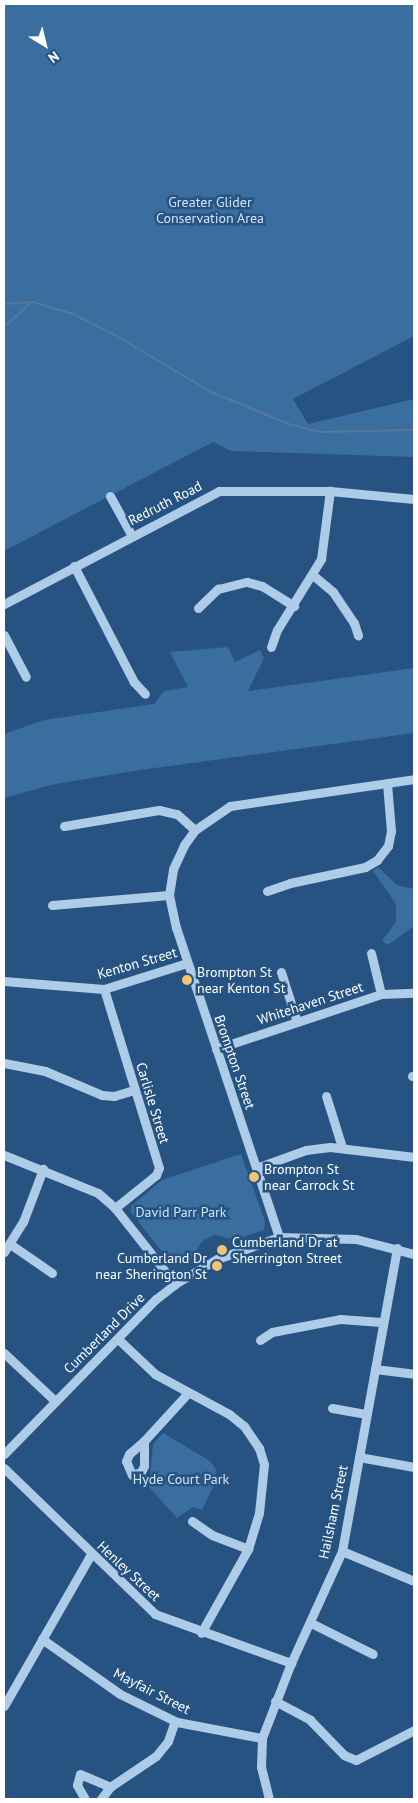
<!DOCTYPE html>
<html>
<head>
<meta charset="utf-8">
<style>
  body { margin:0 }
  #map { position:relative; width:418px; height:1803px; overflow:hidden; background:#265382; font-family:"PT Sans",sans-serif }
  div>[style] { position:absolute }
  [style*='--x'] { left:calc(var(--x)*1px); top:calc(var(--y)*1px); width:calc(var(--w)*1px); rotate:calc(var(--a)*1deg) }
  .green>* { inset:0; background:#3a6e9f }
  .stream>* { height:2px; margin:-1px; padding:0 1px; transform-origin:1px; border-radius:1px; background:#587898 }
  .minor>* { height:9px; margin:-4.5px; padding:0 4.5px; transform-origin:4.5px; border-radius:4.5px; background:#aecbe7 }
  .dots>* { width:14px; height:14px; translate:-50% -50%; box-sizing:border-box; border:2px solid #265382; border-radius:50% }
  span { translate:-50% -50%; white-space:nowrap; text-align:center; line-height:1.15; -webkit-text-stroke:5px #265382; paint-order:stroke }
  .park-label { font-size:14px; color:#d1e4f5 }
  .street-label { font-size:14px; color:#fff }
  .poi-label { font-size:14px; color:#fff }
  .left { translate:0 -50%; text-align:left }
  .right { translate:-100% -50%; text-align:right }
  .frame { position:absolute; inset:0; border:5px solid #fff; pointer-events:none }
  .north { position:absolute; left:20px; top:20px; width:50px; height:50px; -webkit-text-stroke:4px #265382; paint-order:stroke; rotate:144deg; font-size:14px; font-weight:700; line-height:20px; text-align:center; color:#fff }
  .north::after { content:''; display:block; margin:auto; width:18px; height:22px; background:#fff; clip-path:polygon(50% 0,100% 100%,50% 72%,0 100%) }
</style>
</head>
<body>
<div id="map">
  <div class="green">
    <i style="clip-path:polygon(4px 4px,414px 4px,414px 336px,293px 399px,308px 424px,414px 399px,414px 457px,231px 451px,213px 442px,4px 551px)"></i>
    <i style="clip-path:polygon(228px 647px,235px 662px,260px 650px,264px 658px,248px 691px,414px 668px,414px 733px,133px 771px,55px 784px,4px 798px,4px 734px,44px 720px,154px 704px,164px 691px,188px 687px,170px 652px)"></i>
    <i style="clip-path:polygon(378px 867px,397px 885px,414px 889px,414px 926px,388px 945px,382px 941px,396px 922px,396px 904px,373px 871px)"></i>
    <i style="clip-path:polygon(241px 1154px,265px 1221px,264px 1230px,234px 1240px,215px 1235px,202px 1241px,191px 1260px,174px 1267px,131px 1212px,131px 1206px,162px 1180px)"></i>
    <i style="clip-path:polygon(163px 1433px,210px 1461px,216px 1469px,215px 1484px,202px 1510px,193px 1507px,177px 1518px,149px 1487px,153px 1444px)"></i>
  </div>
  <div class="stream">
    <i style="--x:4;--y:304;--w:29;--a:-4"></i>
    <i style="--x:33;--y:302;--w:42;--a:16.7"></i>
    <i style="--x:73;--y:314;--w:47;--a:26.6"></i>
    <i style="--x:115;--y:335;--w:112;--a:30.7"></i>
    <i style="--x:211;--y:392;--w:87;--a:22.2"></i>
    <i style="--x:292;--y:425;--w:30;--a:14"></i>
    <i style="--x:321;--y:432;--w:93;--a:-1.2"></i>
    <i style="--x:4;--y:327;--w:38;--a:-42"></i>
  </div>
  <div class="minor">
    <i style="--x:110;--y:496;--w:46;--a:61.2"></i>
    <i style="--x:74;--y:566;--w:131;--a:62.7"></i>
    <i style="--x:134;--y:682;--w:16;--a:47"></i>
    <i style="--x:314;--y:576;--w:25;--a:40"></i>
    <i style="--x:333;--y:592;--w:37;--a:56"></i>
    <i style="--x:354;--y:623;--w:13;--a:72"></i>
    <i style="--x:4;--y:604;--w:243;--a:-27.7"></i>
    <i style="--x:219;--y:491;--w:111;--a:0"></i>
    <i style="--x:330;--y:491;--w:84;--a:5.4"></i>
    <i style="--x:198;--y:608;--w:28;--a:-44"></i>
    <i style="--x:218;--y:589;--w:30;--a:-14"></i>
    <i style="--x:247;--y:582;--w:16;--a:15"></i>
    <i style="--x:262;--y:586;--w:38;--a:32"></i>
    <i style="--x:4;--y:635;--w:47;--a:62.4"></i>
    <i style="--x:271;--y:647;--w:18;--a:-71"></i>
    <i style="--x:277;--y:630;--w:84;--a:-58.2"></i>
    <i style="--x:321;--y:559;--w:69;--a:-82.5"></i>
    <i style="--x:64;--y:826;--w:96;--a:-9.6"></i>
    <i style="--x:159;--y:810;--w:18;--a:13"></i>
    <i style="--x:177;--y:814;--w:24;--a:42"></i>
    <i style="--x:267;--y:891;--w:24;--a:-19"></i>
    <i style="--x:290;--y:883;--w:77;--a:-12"></i>
    <i style="--x:365;--y:867;--w:14;--a:-30"></i>
    <i style="--x:377;--y:860;--w:18;--a:-52"></i>
    <i style="--x:388;--y:846;--w:15;--a:-79"></i>
    <i style="--x:391;--y:831;--w:48;--a:-94.8"></i>
    <i style="--x:52;--y:905;--w:117;--a:-4.9"></i>
    <i style="--x:371;--y:953;--w:42;--a:76.3"></i>
    <i style="--x:281;--y:972;--w:52;--a:72.3"></i>
    <i style="--x:4;--y:981;--w:100;--a:4.6"></i>
    <i style="--x:104;--y:989;--w:87;--a:-17.4"></i>
    <i style="--x:104;--y:989;--w:187;--a:72.9"></i>
    <i style="--x:159;--y:1168;--w:8;--a:113"></i>
    <i style="--x:156;--y:1175;--w:53;--a:141.2"></i>
    <i style="--x:216;--y:1049;--w:174;--a:-18.4"></i>
    <i style="--x:381;--y:994;--w:33;--a:-2"></i>
    <i style="--x:4;--y:1063;--w:42;--a:11"></i>
    <i style="--x:45;--y:1071;--w:62;--a:22.8"></i>
    <i style="--x:102;--y:1095;--w:12;--a:5"></i>
    <i style="--x:114;--y:1096;--w:21;--a:-17"></i>
    <i style="--x:412;--y:1076;--w:2;--a:0"></i>
    <i style="--x:326;--y:1096;--w:53;--a:72.6"></i>
    <i style="--x:4;--y:1155;--w:101;--a:22"></i>
    <i style="--x:98;--y:1193;--w:23;--a:41"></i>
    <i style="--x:115;--y:1208;--w:97;--a:51.7"></i>
    <i style="--x:256;--y:1168;--w:53;--a:-19.8"></i>
    <i style="--x:306;--y:1150;--w:24;--a:-7"></i>
    <i style="--x:330;--y:1147;--w:85;--a:6.8"></i>
    <i style="--x:279;--y:1237;--w:326;--a:-108.4"></i>
    <i style="--x:176;--y:928;--w:34;--a:-102"></i>
    <i style="--x:169;--y:895;--w:26;--a:-81"></i>
    <i style="--x:173;--y:869;--w:26;--a:-65"></i>
    <i style="--x:184;--y:845;--w:19;--a:-54"></i>
    <i style="--x:195;--y:830;--w:42;--a:-34.4"></i>
    <i style="--x:230;--y:806;--w:186;--a:-8.3"></i>
    <i style="--x:10;--y:1244;--w:51;--a:34.6"></i>
    <i style="--x:4;--y:1252;--w:36;--a:-58"></i>
    <i style="--x:23;--y:1222;--w:57;--a:-69.3"></i>
    <i style="--x:118;--y:1339;--w:51;--a:43.4"></i>
    <i style="--x:155;--y:1374;--w:84;--a:28.4"></i>
    <i style="--x:229;--y:1414;--w:19;--a:39"></i>
    <i style="--x:244;--y:1426;--w:27;--a:56"></i>
    <i style="--x:259;--y:1448;--w:17;--a:73"></i>
    <i style="--x:264;--y:1464;--w:49;--a:95.8"></i>
    <i style="--x:259;--y:1513;--w:38;--a:107"></i>
    <i style="--x:248;--y:1549;--w:96;--a:119.2"></i>
    <i style="--x:260;--y:1340;--w:14;--a:-34"></i>
    <i style="--x:272;--y:1332;--w:69;--a:-10.8"></i>
    <i style="--x:340;--y:1319;--w:41;--a:4.2"></i>
    <i style="--x:4;--y:1353;--w:69;--a:43.2"></i>
    <i style="--x:375;--y:1369;--w:39;--a:7"></i>
    <i style="--x:332;--y:1408;--w:35;--a:10"></i>
    <i style="--x:144;--y:1441;--w:25;--a:90"></i>
    <i style="--x:144;--y:1466;--w:7;--a:117"></i>
    <i style="--x:141;--y:1472;--w:9;--a:162"></i>
    <i style="--x:132;--y:1475;--w:15;--a:-113"></i>
    <i style="--x:126;--y:1461;--w:8;--a:-67"></i>
    <i style="--x:129;--y:1454;--w:20;--a:-41"></i>
    <i style="--x:144;--y:1441;--w:65;--a:-47.5"></i>
    <i style="--x:4;--y:1454;--w:217;--a:-45.6"></i>
    <i style="--x:156;--y:1299;--w:24;--a:-38"></i>
    <i style="--x:175;--y:1284;--w:49;--a:-30.8"></i>
    <i style="--x:217;--y:1259;--w:66;--a:-19.5"></i>
    <i style="--x:279;--y:1237;--w:77;--a:1.5"></i>
    <i style="--x:356;--y:1239;--w:60;--a:14.5"></i>
    <i style="--x:359;--y:1457;--w:56;--a:10.3"></i>
    <i style="--x:4;--y:1468;--w:210;--a:44"></i>
    <i style="--x:155;--y:1614;--w:145;--a:19.8"></i>
    <i style="--x:192;--y:1521;--w:24;--a:35"></i>
    <i style="--x:212;--y:1535;--w:39;--a:21"></i>
    <i style="--x:342;--y:1551;--w:78;--a:22.6"></i>
    <i style="--x:311;--y:1623;--w:69;--a:26.6"></i>
    <i style="--x:42;--y:1639;--w:95;--a:35.2"></i>
    <i style="--x:120;--y:1694;--w:64;--a:26.2"></i>
    <i style="--x:177;--y:1722;--w:86;--a:10.7"></i>
    <i style="--x:275;--y:1701;--w:40;--a:28"></i>
    <i style="--x:310;--y:1720;--w:49;--a:45.8"></i>
    <i style="--x:344;--y:1755;--w:13;--a:23"></i>
    <i style="--x:356;--y:1760;--w:65;--a:-27.3"></i>
    <i style="--x:4;--y:1706;--w:175;--a:-60.2"></i>
    <i style="--x:110;--y:1787;--w:55;--a:-34"></i>
    <i style="--x:156;--y:1756;--w:19;--a:-51"></i>
    <i style="--x:168;--y:1741;--w:21;--a:-71"></i>
    <i style="--x:85;--y:1799;--w:16;--a:-120"></i>
    <i style="--x:77;--y:1785;--w:11;--a:-75"></i>
    <i style="--x:80;--y:1774;--w:33;--a:23"></i>
    <i style="--x:110;--y:1787;--w:15;--a:127"></i>
    <i style="--x:269;--y:1799;--w:33;--a:-104"></i>
    <i style="--x:261;--y:1767;--w:29;--a:-88"></i>
    <i style="--x:262;--y:1738;--w:80;--a:-68.9"></i>
    <i style="--x:291;--y:1663;--w:123;--a:-65.5"></i>
    <i style="--x:342;--y:1551;--w:308;--a:-79.7"></i>
  </div>
  <div class="dots">
    <i style="left:187px;top:980px;background:#f0c473"></i>
    <i style="left:254px;top:1177px;background:#f0c473"></i>
    <i style="left:222px;top:1250px;background:#f0c473"></i>
    <i style="left:217px;top:1266px;background:#f0c473"></i>
  </div>
  <div class="park-label">
    <span style="left:210px;top:210px">Greater Glider<br>Conservation Area</span>
    <span style="left:181px;top:1212px">David Parr Park</span>
    <span style="left:181px;top:1479px">Hyde Court Park</span>
  </div>
  <div class="street-label">
    <span style="left:165px;top:503px;rotate:-27deg">Redruth Road</span>
    <span style="left:137px;top:963px;rotate:-16deg">Kenton Street</span>
    <span style="left:310px;top:1003px;rotate:-18deg">Whitehaven Street</span>
    <span style="left:235px;top:1062px;rotate:71deg">Brompton Street</span>
    <span style="left:153px;top:1103px;rotate:73deg">Carlisle Street</span>
    <span style="left:104px;top:1333px;rotate:-45deg">Cumberland Drive</span>
    <span style="left:333px;top:1512px;rotate:-78deg">Hailsham Street</span>
    <span style="left:129px;top:1571px;rotate:43deg">Henley Street</span>
    <span style="left:152px;top:1691px;rotate:27deg">Mayfair Street</span>
  </div>
  <div class="poi-label">
    <span class="left" style="left:197px;top:980px">Brompton St<br>near Kenton St</span>
    <span class="left" style="left:264px;top:1177px">Brompton St<br>near Carrock St</span>
    <span class="left" style="left:232px;top:1250px">Cumberland Dr at<br>Sherrington Street</span>
    <span class="right" style="left:207px;top:1266px">Cumberland Dr<br>near Sherington St</span>
  </div>
  <div class="frame"></div>
  <div class="north">N</div>
</div>
</body>
</html>
